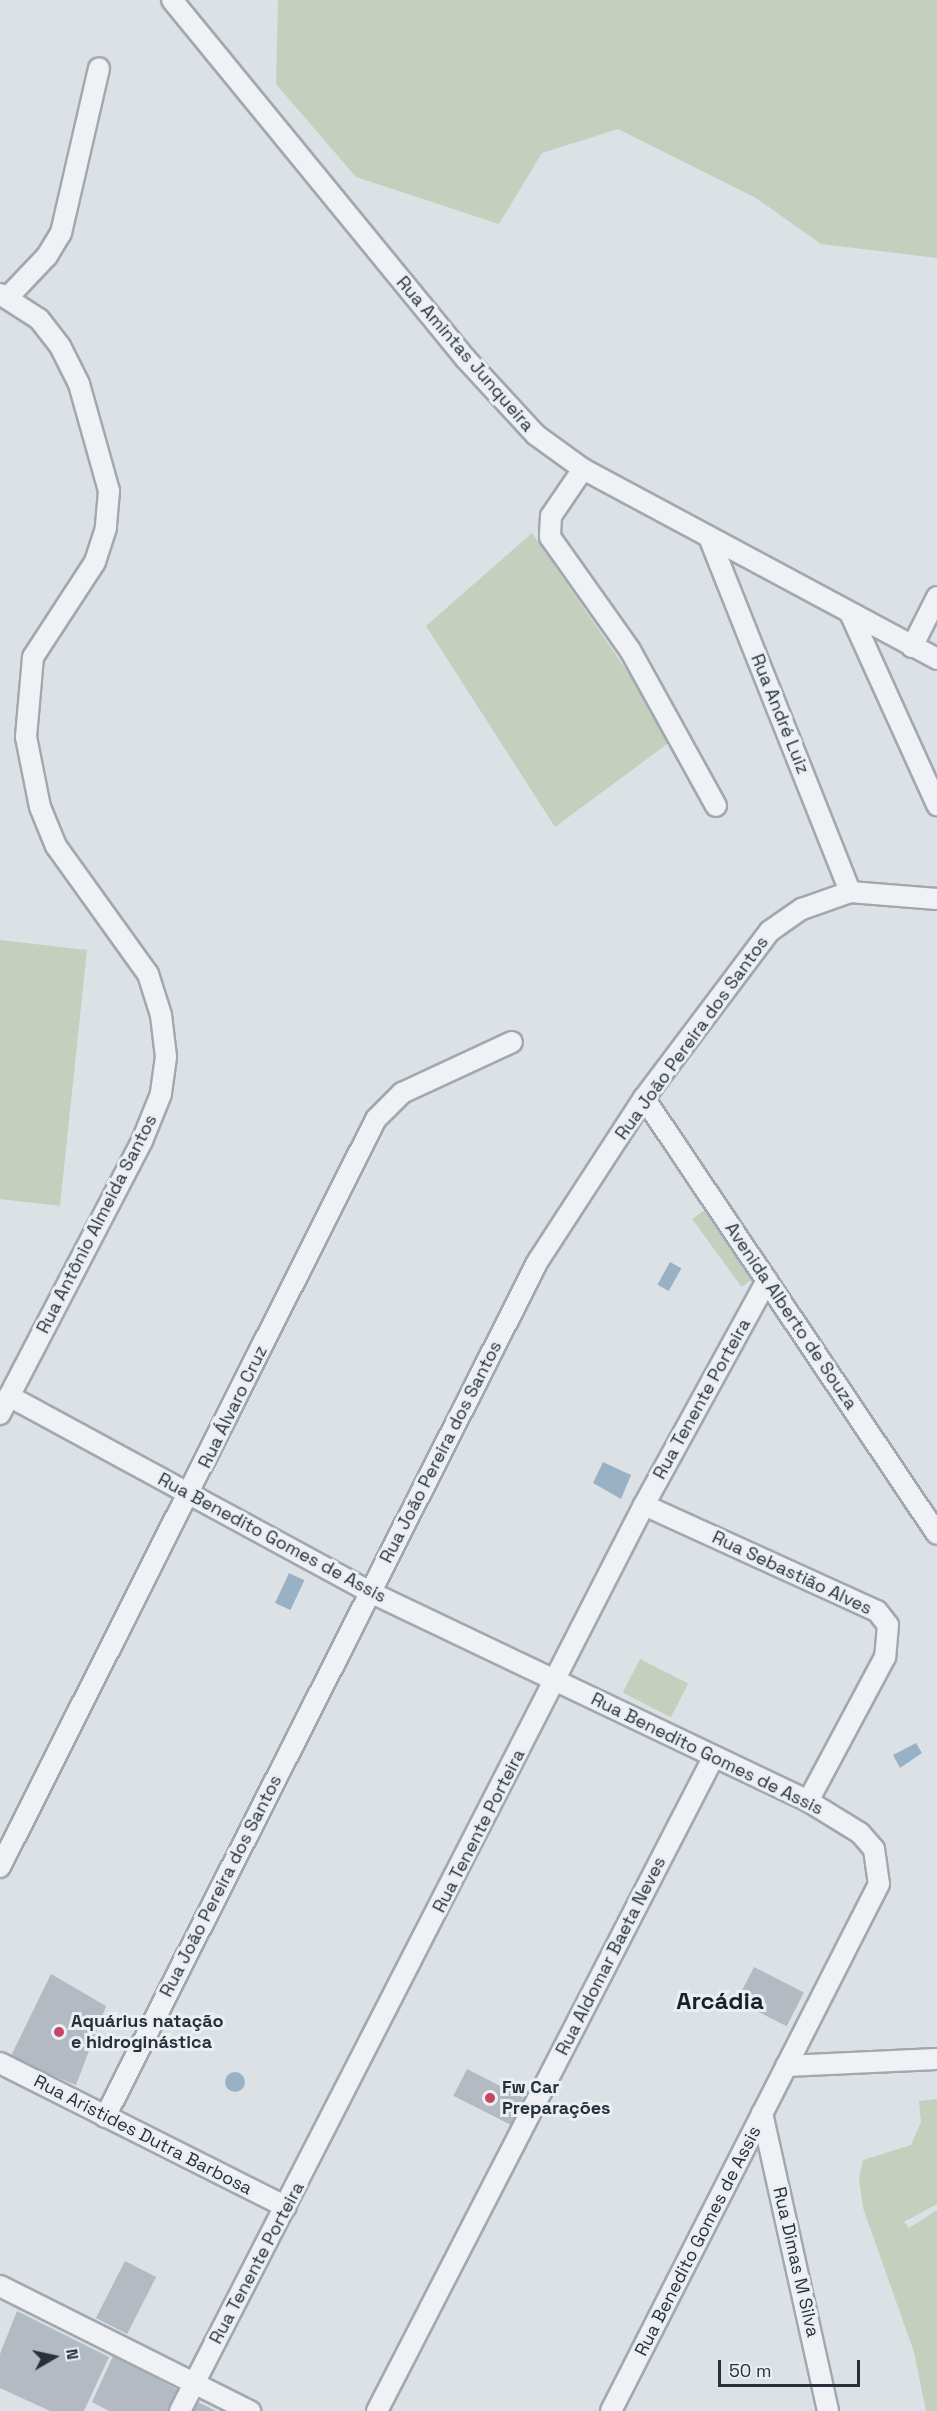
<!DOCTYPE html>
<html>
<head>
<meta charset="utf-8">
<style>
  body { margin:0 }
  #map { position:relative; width:937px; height:2411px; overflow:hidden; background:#dce1e6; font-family:"Space Grotesk",sans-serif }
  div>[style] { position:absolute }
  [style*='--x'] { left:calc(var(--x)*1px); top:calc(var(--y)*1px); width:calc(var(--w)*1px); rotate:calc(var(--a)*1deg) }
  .green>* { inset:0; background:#c4cfbe; transform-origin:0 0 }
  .water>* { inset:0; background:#99b1c5; transform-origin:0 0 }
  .round { border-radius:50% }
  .building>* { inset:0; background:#b4bac2; transform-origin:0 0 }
  .roads { filter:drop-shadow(2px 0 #a2a8af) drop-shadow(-2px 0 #a2a8af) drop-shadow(0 2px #a2a8af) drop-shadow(0 -2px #a2a8af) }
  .minor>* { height:20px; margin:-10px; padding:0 10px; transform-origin:10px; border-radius:10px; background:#eff1f4 }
  .dots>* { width:16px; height:16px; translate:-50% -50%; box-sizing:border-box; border:3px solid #ebeff4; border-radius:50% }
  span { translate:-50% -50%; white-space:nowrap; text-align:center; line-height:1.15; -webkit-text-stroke:6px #ebeff4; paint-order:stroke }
  .street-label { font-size:18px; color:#27303b }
  .poi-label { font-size:18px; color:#27303b; font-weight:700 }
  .left { translate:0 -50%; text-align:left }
  .district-label { font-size:24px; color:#19212c; font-weight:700 }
  .north { position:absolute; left:24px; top:2327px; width:60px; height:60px; -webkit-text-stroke:4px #ebeff4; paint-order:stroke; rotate:81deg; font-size:16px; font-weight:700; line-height:24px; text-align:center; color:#27303b }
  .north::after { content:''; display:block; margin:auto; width:21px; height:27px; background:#27303b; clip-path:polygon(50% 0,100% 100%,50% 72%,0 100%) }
  .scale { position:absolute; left:718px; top:2360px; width:142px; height:27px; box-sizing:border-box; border:3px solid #27303b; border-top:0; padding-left:8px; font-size:18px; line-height:21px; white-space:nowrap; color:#27303b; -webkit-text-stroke:4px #ebeff4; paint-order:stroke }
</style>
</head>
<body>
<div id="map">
  <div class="green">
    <i style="clip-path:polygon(278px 0,937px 0,937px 258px,821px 244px,756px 198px,618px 129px,542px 153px,499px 224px,356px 177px,276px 84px)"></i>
    <i style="clip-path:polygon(532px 533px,654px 710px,678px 736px,555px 827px,426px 626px)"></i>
    <i style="clip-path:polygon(0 940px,87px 950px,60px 1206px,0 1199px)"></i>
    <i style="left:706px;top:1209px;width:84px;height:17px;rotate:54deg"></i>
    <i style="left:640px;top:1659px;width:54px;height:38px;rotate:27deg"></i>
    <i style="clip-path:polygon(937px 2099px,937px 2204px,904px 2222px,909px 2228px,937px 2210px,937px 2411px,926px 2411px,914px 2352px,863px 2208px,859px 2178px,863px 2160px,911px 2145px,921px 2122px,919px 2101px)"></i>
  </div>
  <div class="water">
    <i style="left:670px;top:1262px;width:13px;height:26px;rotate:29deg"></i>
    <i style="clip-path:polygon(603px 1462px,631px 1475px,621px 1499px,593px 1483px)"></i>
    <i style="left:289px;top:1573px;width:17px;height:33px;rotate:25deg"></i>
    <i style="clip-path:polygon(916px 1743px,922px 1753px,900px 1768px,893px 1755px)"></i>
    <i class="round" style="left:225px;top:2072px;width:20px;height:20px"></i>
  </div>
  <div class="building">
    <i style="left:754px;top:1967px;width:56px;height:38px;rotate:27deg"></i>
    <i style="clip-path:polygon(51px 1974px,106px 2006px,76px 2085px,10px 2058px)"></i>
    <i style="left:467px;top:2069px;width:68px;height:30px;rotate:27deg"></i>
    <i style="left:125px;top:2261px;width:35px;height:64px;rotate:27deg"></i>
    <i style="clip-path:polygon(17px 2311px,109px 2357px,84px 2411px,50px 2411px,0 2388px,0 2354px)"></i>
    <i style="clip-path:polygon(113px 2356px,184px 2393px,175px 2411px,109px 2411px,92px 2402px)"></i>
    <i style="clip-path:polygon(198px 2402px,216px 2411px,194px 2411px)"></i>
  </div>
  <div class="roads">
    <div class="minor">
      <i style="--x:172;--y:0;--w:463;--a:50.7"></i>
      <i style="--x:465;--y:358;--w:105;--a:47.3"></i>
      <i style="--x:536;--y:435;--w:58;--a:35.9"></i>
      <i style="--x:583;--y:469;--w:402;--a:28.2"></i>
      <i style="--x:0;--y:294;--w:46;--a:32.7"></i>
      <i style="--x:39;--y:319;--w:34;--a:52"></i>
      <i style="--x:60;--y:346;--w:42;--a:63.4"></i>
      <i style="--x:79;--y:384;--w:111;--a:74.3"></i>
      <i style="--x:109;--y:491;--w:37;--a:95"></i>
      <i style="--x:106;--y:528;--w:36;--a:108"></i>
      <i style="--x:95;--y:562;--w:113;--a:123.1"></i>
      <i style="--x:33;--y:657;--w:80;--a:95"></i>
      <i style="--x:26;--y:737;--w:71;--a:78.7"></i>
      <i style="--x:40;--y:807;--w:42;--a:67.7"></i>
      <i style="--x:56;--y:846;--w:158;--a:54.3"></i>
      <i style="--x:148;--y:974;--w:43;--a:72.4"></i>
      <i style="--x:161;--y:1015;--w:42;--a:83.2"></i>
      <i style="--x:166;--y:1057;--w:37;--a:98"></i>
      <i style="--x:161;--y:1094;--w:51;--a:112"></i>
      <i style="--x:142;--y:1141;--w:308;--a:117.5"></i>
      <i style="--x:8;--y:297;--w:57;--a:-46.4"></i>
      <i style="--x:47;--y:256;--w:27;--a:-59"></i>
      <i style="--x:61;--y:233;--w:169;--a:-77"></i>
      <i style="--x:583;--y:469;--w:57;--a:124.2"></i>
      <i style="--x:551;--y:516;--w:21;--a:93"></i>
      <i style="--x:550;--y:537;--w:138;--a:54.7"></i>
      <i style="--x:630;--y:650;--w:178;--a:61.1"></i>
      <i style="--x:709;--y:537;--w:382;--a:68.3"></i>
      <i style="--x:851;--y:615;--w:209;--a:65.6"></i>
      <i style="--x:912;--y:647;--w:56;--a:-63.4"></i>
      <i style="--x:644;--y:1098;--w:525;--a:56.1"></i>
      <i style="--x:9;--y:1396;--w:411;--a:28.5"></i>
      <i style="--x:370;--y:1592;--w:485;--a:25.5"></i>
      <i style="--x:808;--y:1801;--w:61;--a:31.6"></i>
      <i style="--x:860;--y:1833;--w:21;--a:49"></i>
      <i style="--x:874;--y:1849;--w:35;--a:82"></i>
      <i style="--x:879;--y:1884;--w:591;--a:116.96"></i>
      <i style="--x:644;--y:1505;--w:256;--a:24.5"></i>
      <i style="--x:877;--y:1611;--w:18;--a:52"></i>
      <i style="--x:888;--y:1625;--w:32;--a:95"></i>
      <i style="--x:885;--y:1657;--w:163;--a:118.1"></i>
      <i style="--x:0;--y:1867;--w:837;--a:-63.31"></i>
      <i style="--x:376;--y:1119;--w:37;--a:-45"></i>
      <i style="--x:402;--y:1093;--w:121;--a:-24.9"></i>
      <i style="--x:0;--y:2063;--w:320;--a:26.7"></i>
      <i style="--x:786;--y:2066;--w:151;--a:-2.7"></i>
      <i style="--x:762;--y:2113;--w:305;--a:77.5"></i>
      <i style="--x:105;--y:2117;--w:959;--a:-63.17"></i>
      <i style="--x:538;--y:1261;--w:194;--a:-57"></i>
      <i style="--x:644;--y:1098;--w:209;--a:-53"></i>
      <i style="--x:770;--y:931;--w:39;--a:-35"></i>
      <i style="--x:802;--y:909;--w:51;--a:-19.5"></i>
      <i style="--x:850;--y:892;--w:87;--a:4.6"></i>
      <i style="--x:0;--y:2286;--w:280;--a:26.6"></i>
      <i style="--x:180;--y:2411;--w:1018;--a:-62.88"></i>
      <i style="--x:644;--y:1505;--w:256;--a:-61.3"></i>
      <i style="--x:377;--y:2411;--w:734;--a:-62.77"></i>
    </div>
  </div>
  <div class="dots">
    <i style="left:59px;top:2032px;background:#c64663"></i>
    <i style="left:490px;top:2098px;background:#c64663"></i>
  </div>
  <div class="street-label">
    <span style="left:465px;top:354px;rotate:49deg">Rua Amintas Junqueira</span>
    <span style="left:780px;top:714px;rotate:68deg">Rua André Luiz</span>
    <span style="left:692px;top:1038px;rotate:-54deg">Rua João Pereira dos Santos</span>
    <span style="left:97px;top:1224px;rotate:-63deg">Rua Antônio Almeida Santos</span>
    <span style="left:791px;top:1316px;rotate:56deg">Avenida Alberto de Souza</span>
    <span style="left:702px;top:1399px;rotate:-61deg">Rua Tenente Porteira</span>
    <span style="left:233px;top:1407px;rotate:-64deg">Rua Álvaro Cruz</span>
    <span style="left:441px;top:1452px;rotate:-63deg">Rua João Pereira dos Santos</span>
    <span style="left:272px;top:1538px;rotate:28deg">Rua Benedito Gomes de Assis</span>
    <span style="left:792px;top:1573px;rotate:25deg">Rua Sebastião Alves</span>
    <span style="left:707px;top:1754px;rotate:26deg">Rua Benedito Gomes de Assis</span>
    <span style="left:479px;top:1831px;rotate:-63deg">Rua Tenente Porteira</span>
    <span style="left:221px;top:1886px;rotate:-63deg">Rua João Pereira dos Santos</span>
    <span style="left:611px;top:1956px;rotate:-63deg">Rua Aldomar Baeta Neves</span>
    <span style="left:143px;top:2135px;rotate:27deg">Rua Aristides Dutra Barbosa</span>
    <span style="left:698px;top:2241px;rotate:-63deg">Rua Benedito Gomes de Assis</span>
    <span style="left:796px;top:2262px;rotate:77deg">Rua Dimas M Silva</span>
    <span style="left:257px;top:2263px;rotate:-62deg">Rua Tenente Porteira</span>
  </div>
  <div class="poi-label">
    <span class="left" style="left:71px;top:2032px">Aquárius natação<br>e hidroginástica</span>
    <span class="left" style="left:502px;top:2098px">Fw Car<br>Preparações</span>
  </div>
  <div class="district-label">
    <span style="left:720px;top:2001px">Arcádia</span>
  </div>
  <div class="north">N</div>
  <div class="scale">50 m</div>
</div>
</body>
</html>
